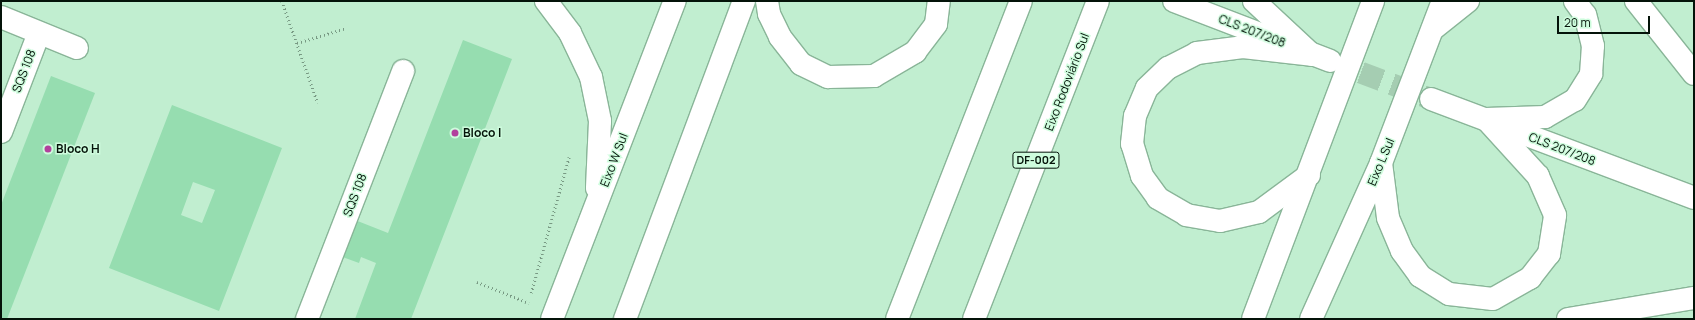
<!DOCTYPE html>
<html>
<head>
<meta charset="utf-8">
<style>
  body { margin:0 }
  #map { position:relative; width:1695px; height:320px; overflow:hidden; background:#c1eed0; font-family:Manrope,sans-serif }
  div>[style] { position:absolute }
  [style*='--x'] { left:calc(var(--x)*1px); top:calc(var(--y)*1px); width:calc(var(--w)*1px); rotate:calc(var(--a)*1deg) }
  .building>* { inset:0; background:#96ddb0 }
  .minor-tunnel>* { height:22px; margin-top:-11px; transform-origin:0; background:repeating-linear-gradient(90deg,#a5cdb2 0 22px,transparent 0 33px) }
  .path>* { height:2.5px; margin-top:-1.25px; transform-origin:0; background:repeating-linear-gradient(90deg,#789983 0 1px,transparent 0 4px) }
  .roads { filter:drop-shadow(1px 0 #89b598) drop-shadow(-1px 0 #89b598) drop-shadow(0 1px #89b598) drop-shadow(0 -1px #89b598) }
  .minor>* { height:22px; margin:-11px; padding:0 11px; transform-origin:11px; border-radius:11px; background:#fff }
  .major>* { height:22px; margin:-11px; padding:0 11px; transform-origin:11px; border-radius:11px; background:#fff }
  .highway>* { height:22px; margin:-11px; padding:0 11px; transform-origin:11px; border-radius:11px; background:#fff }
  .dots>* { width:11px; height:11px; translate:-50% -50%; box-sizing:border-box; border:2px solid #cefcdd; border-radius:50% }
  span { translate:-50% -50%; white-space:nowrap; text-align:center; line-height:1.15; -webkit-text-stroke:3px #cefcdd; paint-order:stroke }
  .shield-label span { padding:1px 3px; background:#cefcdd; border:1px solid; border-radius:3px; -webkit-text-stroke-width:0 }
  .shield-label { font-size:11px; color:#041309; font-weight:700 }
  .street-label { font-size:12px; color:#041309 }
  .poi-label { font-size:12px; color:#041309; font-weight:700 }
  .left { translate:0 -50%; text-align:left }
  .frame { position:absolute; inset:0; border:2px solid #041309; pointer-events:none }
  .scale { position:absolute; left:1557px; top:16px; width:93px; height:18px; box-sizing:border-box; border:2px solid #041309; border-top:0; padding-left:5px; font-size:12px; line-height:14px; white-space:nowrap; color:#041309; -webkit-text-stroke:3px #cefcdd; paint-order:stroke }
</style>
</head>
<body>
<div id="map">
  <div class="building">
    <i style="clip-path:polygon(463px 40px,512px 59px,411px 319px,355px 319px,376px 263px,361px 257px,359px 263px,337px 255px,355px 220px,388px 233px)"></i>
    <i style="clip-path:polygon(51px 76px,95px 93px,7px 319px,1px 319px,1px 205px)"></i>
    <i style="clip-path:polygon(evenodd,172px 105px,282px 148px,219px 311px,109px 268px,172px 105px,193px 182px,215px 190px,202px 223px,181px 215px,193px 182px)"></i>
  </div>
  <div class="minor-tunnel">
    <i style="--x:1330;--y:61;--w:108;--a:20.6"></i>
  </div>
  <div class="path">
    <i style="--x:282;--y:1;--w:108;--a:70.6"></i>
    <i style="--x:297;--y:43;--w:51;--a:-17"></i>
    <i style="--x:477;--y:282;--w:56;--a:22"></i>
    <i style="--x:531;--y:293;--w:141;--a:-74.4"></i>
  </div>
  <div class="roads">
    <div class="minor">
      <i style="--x:1174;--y:1;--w:167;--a:21"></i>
      <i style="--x:1;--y:17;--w:82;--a:22.2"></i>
      <i style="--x:1431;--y:99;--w:281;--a:20.6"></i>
      <i style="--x:1;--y:132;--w:106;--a:-69"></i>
      <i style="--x:307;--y:319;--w:266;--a:-68.8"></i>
    </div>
    <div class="major">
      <i style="--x:546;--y:1;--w:40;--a:53"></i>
      <i style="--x:570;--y:33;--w:49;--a:64.5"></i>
      <i style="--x:591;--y:77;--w:45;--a:78.4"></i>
      <i style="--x:600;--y:121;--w:67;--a:92.6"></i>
      <i style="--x:767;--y:1;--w:13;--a:81"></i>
      <i style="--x:769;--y:14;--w:25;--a:64"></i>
      <i style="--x:780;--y:37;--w:34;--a:52"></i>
      <i style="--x:801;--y:64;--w:30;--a:26"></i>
      <i style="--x:828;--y:77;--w:46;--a:-1.2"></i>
      <i style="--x:874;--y:76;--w:48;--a:-30.3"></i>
      <i style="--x:915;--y:52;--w:35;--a:-53"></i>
      <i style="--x:936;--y:24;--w:23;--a:-83"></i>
      <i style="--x:1254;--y:1;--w:79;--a:43"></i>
      <i style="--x:1636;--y:1;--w:93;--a:51.5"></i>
      <i style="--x:1433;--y:29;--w:45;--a:-38.7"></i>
      <i style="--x:1486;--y:119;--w:59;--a:-1.9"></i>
      <i style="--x:1545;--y:117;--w:34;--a:-30"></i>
      <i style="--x:1575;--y:100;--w:31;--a:-58"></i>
      <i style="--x:1591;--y:74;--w:28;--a:-86"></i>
      <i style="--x:1593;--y:46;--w:32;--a:-104"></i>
      <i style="--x:1585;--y:15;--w:17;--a:-126"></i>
      <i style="--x:1381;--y:163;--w:55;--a:82.7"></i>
      <i style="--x:1388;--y:218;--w:36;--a:67"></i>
      <i style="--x:1402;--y:251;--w:31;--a:54"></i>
      <i style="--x:1420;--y:276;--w:34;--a:32"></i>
      <i style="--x:1449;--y:294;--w:44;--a:6.5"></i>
      <i style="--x:1493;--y:299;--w:43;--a:-29.6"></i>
      <i style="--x:1530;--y:278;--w:31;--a:-52"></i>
      <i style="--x:1549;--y:254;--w:39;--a:-81"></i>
      <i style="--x:1555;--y:215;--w:43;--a:-113.6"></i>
      <i style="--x:1538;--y:176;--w:77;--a:-132.4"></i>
      <i style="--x:1309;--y:175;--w:62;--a:143.5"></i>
      <i style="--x:1259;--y:212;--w:40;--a:167"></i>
      <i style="--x:1220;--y:221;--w:34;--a:-170"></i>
      <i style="--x:1187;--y:215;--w:34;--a:-150"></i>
      <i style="--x:1158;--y:198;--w:27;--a:-126"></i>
      <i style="--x:1142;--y:176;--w:34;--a:-107"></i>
      <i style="--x:1132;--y:144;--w:28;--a:-84"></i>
      <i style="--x:1135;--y:116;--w:30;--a:-67"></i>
      <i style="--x:1147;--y:88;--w:29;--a:-44"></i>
      <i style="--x:1168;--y:68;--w:33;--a:-27"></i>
      <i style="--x:1197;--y:53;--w:46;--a:-7.4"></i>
      <i style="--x:1243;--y:47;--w:69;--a:6.6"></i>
      <i style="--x:552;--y:319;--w:341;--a:-68.9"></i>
      <i style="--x:625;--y:319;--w:340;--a:-69.5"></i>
      <i style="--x:1253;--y:319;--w:340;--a:-69.3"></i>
      <i style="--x:1311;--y:319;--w:171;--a:-65.8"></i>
      <i style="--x:1381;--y:163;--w:173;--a:-69.1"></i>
      <i style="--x:1568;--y:319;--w:128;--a:-9.5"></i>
    </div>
    <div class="highway">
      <i style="--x:897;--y:319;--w:341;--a:-68.7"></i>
      <i style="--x:974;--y:319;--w:341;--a:-68.7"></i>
    </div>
  </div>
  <div class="dots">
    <i style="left:455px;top:133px;background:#b2419d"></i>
    <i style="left:48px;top:149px;background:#b2419d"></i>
  </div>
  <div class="shield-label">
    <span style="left:1036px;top:160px">DF-002</span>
  </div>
  <div class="street-label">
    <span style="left:1252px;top:31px;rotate:21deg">CLS 207/208</span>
    <span style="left:24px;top:71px;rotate:-69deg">SQS 108</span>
    <span style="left:1067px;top:82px;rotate:-69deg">Eixo Rodoviário Sul</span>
    <span style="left:1562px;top:149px;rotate:21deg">CLS 207/208</span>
    <span style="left:614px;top:160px;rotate:-69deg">Eixo W Sul</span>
    <span style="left:1381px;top:162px;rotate:-67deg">Eixo L Sul</span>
    <span style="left:355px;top:195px;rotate:-69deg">SQS 108</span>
  </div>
  <div class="poi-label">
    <span class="left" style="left:463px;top:133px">Bloco I</span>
    <span class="left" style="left:56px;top:149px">Bloco H</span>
  </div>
  <div class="frame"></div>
  <div class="scale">20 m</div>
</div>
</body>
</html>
